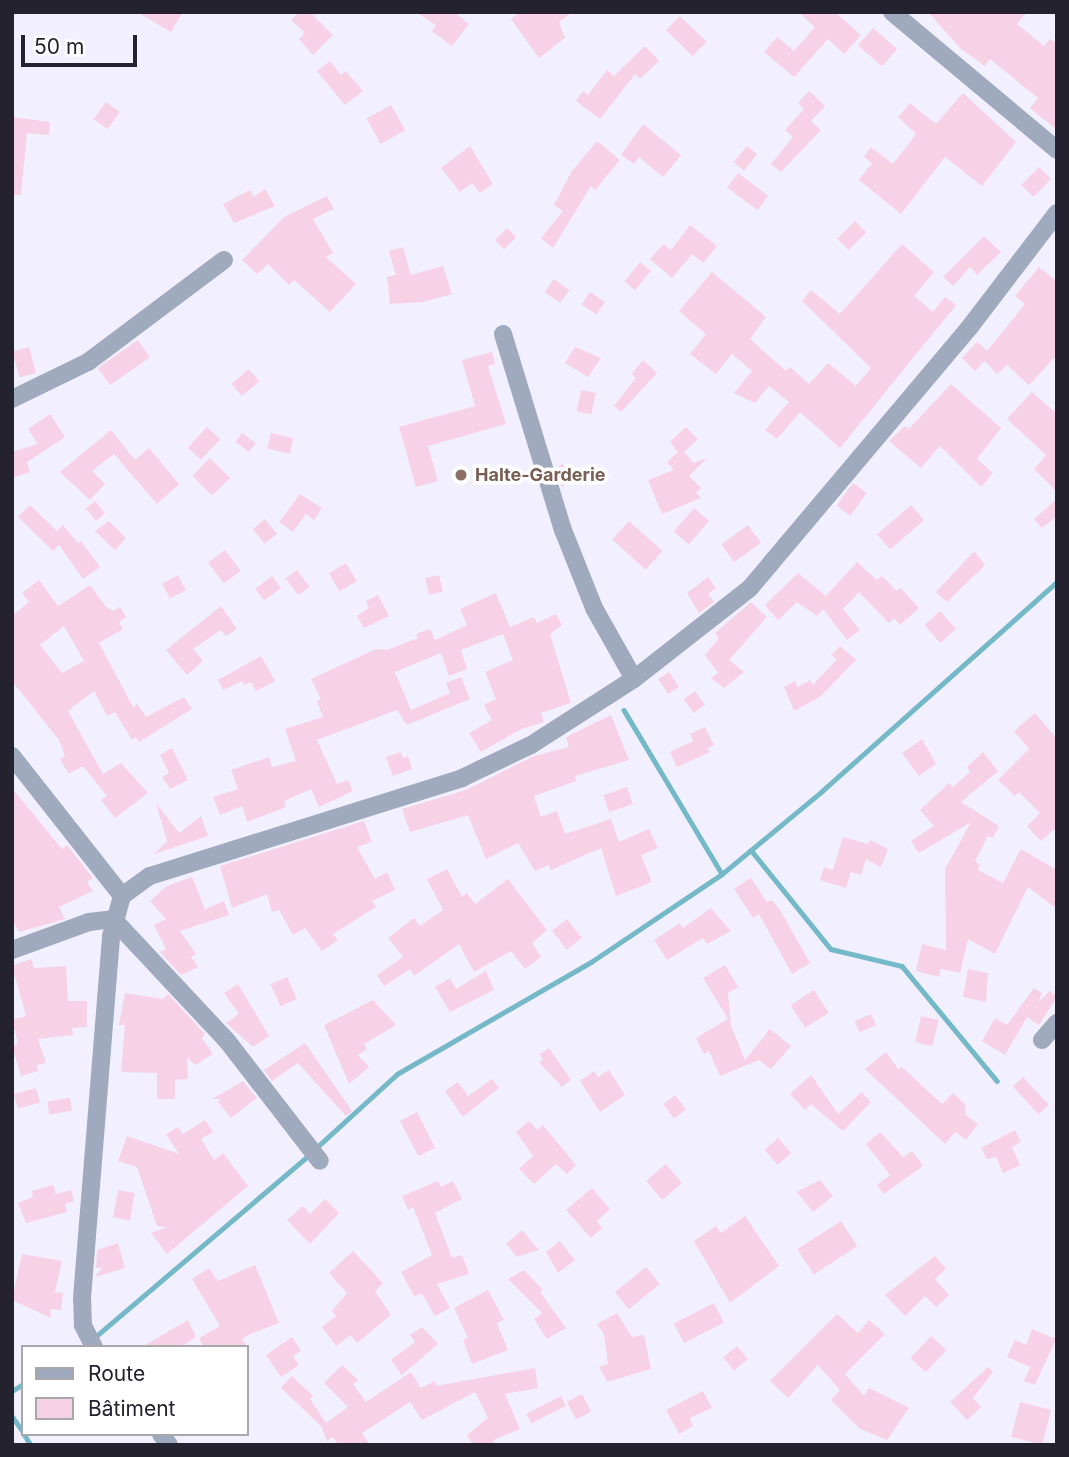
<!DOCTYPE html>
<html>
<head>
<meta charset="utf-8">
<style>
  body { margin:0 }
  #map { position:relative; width:1069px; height:1457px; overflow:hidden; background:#f2f0ff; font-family:Inter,sans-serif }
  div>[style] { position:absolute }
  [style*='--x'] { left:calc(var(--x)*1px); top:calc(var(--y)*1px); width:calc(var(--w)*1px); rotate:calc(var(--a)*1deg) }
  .stream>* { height:4.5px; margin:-2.25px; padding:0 2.25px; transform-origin:2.25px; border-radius:2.25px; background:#75b9c8 }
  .building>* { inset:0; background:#f7d1e6; transform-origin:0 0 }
  .minor>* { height:18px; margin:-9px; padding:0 9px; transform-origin:9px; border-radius:9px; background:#a0aabf }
  .dots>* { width:19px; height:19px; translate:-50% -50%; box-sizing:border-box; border:4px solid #fff; border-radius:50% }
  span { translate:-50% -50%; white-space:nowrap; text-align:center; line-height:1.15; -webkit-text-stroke:7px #fff; paint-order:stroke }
  .education-label { font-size:18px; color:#785e54; font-weight:700 }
  .left { translate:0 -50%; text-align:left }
  .frame { position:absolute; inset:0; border:14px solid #24222f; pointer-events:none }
  .legend { position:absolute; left:21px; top:1345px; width:228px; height:91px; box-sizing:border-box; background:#fff; border:2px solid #a7a7ac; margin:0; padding:9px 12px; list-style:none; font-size:21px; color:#24222f }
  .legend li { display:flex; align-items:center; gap:14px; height:35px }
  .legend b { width:35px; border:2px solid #a7a7ac }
  .scale { position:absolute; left:21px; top:35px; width:116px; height:32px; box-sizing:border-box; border:4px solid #24222f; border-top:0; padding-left:9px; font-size:21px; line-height:24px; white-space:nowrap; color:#24222f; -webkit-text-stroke:5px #fff; paint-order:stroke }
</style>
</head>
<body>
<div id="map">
  <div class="stream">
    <i style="--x:624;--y:710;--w:191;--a:59.1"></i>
    <i style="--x:751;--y:850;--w:127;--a:51.1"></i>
    <i style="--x:831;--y:949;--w:73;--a:13.5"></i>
    <i style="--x:902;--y:966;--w:149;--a:50.4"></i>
    <i style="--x:315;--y:1149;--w:111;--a:-42.4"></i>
    <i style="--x:397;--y:1074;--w:224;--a:-30"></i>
    <i style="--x:591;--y:962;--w:158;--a:-33.9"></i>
    <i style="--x:722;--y:874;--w:129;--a:-39.6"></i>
    <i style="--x:821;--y:792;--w:316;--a:-41.7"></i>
    <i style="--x:94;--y:1338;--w:282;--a:-40.4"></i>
    <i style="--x:12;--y:1391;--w:13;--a:-32"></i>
    <i style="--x:12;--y:1416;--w:19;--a:55"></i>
    <i style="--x:24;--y:1434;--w:13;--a:58"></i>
  </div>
  <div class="building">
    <i style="clip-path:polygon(137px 12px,183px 12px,171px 32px)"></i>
    <i style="clip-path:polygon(299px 12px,310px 12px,333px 35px,313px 55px,299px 39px,305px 33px,291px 20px)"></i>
    <i style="clip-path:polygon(416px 12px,454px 12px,469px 24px,452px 46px,432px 31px,436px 25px)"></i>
    <i style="clip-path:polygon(520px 12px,572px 12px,559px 22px,565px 38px,539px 58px,511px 19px)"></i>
    <i style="clip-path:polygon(798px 12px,835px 12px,861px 35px,844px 54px,828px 39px,794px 77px,764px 52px,777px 37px,794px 51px,815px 27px)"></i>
    <i style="clip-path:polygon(928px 12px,1027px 12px,1017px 24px,1044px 46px,1050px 39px,1057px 44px,1057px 130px,1030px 108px,1038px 98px,990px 59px,985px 66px,961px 49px)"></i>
    <i style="left:680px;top:16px;width:37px;height:20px;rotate:44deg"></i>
    <i style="left:873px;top:28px;width:32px;height:23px;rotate:41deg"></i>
    <i style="clip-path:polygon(645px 46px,659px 61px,640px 79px,635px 74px,600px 119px,576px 101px,583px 91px,588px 95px,607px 70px,614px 76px)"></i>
    <i style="clip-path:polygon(330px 61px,341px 75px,346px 71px,363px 91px,345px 105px,317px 71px)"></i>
    <i style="clip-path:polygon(809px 91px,825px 106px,811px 121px,821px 130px,781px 172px,771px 164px,793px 137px,785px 130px,804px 109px,798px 103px)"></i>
    <i style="clip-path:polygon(963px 93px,1016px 142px,982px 186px,945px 157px,901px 214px,859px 180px,872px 163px,864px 157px,871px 147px,893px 164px,916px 134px,898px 117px,910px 103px,936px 124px)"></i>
    <i style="left:106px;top:102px;width:17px;height:21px;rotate:36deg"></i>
    <i style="left:391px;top:105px;width:29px;height:28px;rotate:61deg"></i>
    <i style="clip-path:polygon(12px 117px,50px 122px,49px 135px,27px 133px,21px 195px,12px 195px)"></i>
    <i style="clip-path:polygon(643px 124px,681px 155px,663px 177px,639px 157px,634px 164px,621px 155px)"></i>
    <i style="clip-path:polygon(597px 141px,620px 160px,595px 190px,591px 186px,553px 248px,541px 238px,563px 211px,554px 205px,572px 171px)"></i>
    <i style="clip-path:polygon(470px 146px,493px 184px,480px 193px,472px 183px,460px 192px,441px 168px)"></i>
    <i style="left:747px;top:146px;width:13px;height:21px;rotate:39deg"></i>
    <i style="left:1039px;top:167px;width:17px;height:25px;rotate:45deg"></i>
    <i style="left:738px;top:173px;width:38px;height:18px;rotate:37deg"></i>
    <i style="clip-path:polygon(265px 189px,275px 206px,234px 223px,223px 204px,250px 190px,254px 197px)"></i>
    <i style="clip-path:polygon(327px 196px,334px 209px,313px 219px,333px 253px,326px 257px,356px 284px,330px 312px,294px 280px,289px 285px,268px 264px,257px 274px,242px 260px,284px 217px)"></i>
    <i style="left:855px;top:221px;width:16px;height:25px;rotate:45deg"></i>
    <i style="clip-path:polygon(690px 225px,717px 246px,703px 263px,692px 254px,672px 278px,650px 259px,664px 244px,671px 250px)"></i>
    <i style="left:507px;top:228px;width:13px;height:17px;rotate:45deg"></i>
    <i style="clip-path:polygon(984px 236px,1001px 252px,977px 275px,970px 267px,953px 286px,943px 277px)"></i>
    <i style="clip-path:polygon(902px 244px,934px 272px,914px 296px,933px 312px,945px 297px,956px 305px,840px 448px,800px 412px,777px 439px,765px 430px,789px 402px,769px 386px,755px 403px,734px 393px,752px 371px,732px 354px,716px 374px,690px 354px,706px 334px,679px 311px,712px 272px,766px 317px,750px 339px,786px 371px,790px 367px,809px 384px,828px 363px,856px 386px,871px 368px,802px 301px,811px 290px,840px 314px)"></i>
    <i style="clip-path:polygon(403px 247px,411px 275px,443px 266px,452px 294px,423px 302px,390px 304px,387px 277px,396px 275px,389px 251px)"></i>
    <i style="left:640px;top:262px;width:14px;height:25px;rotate:39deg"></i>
    <i style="clip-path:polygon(1039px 267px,1057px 281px,1057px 355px,1029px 385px,1007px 365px,997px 374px,985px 361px,975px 371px,962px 358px,977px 342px,987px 351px,1025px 304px,1015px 296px)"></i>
    <i style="left:554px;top:279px;width:19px;height:16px;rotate:36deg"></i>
    <i style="left:590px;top:292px;width:18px;height:15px;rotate:34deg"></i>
    <i style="left:138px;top:340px;width:21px;height:49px;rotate:55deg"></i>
    <i style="left:29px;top:347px;width:27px;height:17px;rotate:75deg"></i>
    <i style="clip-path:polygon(575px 347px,601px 358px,588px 377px,565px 363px)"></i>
    <i style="clip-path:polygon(492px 352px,495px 364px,488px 366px,506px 424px,428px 446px,438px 481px,416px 487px,399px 427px,475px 406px,462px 360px)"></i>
    <i style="clip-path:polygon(643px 360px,657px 373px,621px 412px,614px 406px,636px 378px,632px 374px)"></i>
    <i style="left:249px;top:369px;width:16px;height:23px;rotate:50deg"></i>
    <i style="clip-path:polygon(951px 384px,1001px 428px,977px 459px,993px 473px,981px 487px,940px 446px,921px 468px,889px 441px,905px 426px,909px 429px)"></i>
    <i style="left:581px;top:390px;width:15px;height:22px;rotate:11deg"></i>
    <i style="clip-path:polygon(1032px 392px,1057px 414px,1057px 492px,1034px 469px,1046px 455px,1007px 419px)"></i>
    <i style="clip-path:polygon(50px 414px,65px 437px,27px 462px,30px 472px,12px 478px,12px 452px,38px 444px,28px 429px)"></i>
    <i style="left:207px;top:427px;width:18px;height:28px;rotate:43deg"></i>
    <i style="clip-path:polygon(686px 427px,698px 439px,684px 452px,694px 463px,707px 458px,689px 476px,701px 488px,696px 493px,701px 498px,662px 514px,648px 480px,674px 470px,667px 462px,678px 452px,670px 442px)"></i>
    <i style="clip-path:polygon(111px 430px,135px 460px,149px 448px,179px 484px,157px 504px,114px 454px,92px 471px,105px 484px,90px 500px,60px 472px)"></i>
    <i style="left:242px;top:433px;width:17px;height:11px;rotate:36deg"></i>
    <i style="left:271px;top:433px;width:23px;height:16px;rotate:13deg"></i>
    <i style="left:210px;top:458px;width:28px;height:25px;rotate:45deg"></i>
    <i style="clip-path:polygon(562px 464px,576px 475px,562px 487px,556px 469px)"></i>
    <i style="left:853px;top:483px;width:17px;height:28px;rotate:36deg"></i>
    <i style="clip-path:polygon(300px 494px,322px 508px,314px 520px,306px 514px,293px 532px,279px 522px)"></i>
    <i style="clip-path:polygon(1057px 499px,1057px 516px,1042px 528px,1034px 519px)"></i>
    <i style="left:95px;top:501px;width:16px;height:12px;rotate:50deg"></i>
    <i style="clip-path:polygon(30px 505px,57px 531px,63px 525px,78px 543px,81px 541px,100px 567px,83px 579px,59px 545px,53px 551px,18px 517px)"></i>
    <i style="left:911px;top:505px;width:20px;height:45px;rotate:49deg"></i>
    <i style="left:694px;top:508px;width:20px;height:31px;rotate:41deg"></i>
    <i style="left:265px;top:519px;width:19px;height:16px;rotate:51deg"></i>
    <i style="clip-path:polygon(109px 521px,126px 538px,115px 550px,95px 531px)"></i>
    <i style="left:629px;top:521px;width:45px;height:25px;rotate:42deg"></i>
    <i style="left:748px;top:525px;width:22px;height:33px;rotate:54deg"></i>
    <i style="left:225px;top:550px;width:26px;height:21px;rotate:53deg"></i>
    <i style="clip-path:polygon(974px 551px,985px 565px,947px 602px,936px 592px)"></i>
    <i style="clip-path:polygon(857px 562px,877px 580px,882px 576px,897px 591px,901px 588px,919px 608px,900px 625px,894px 618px,889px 623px,859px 592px,843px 609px,860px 630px,847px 640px,823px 609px,817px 616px,797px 602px,778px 620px,765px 605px,798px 573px,826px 596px)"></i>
    <i style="left:346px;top:563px;width:21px;height:20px;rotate:59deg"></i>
    <i style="left:297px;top:570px;width:21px;height:14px;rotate:53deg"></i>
    <i style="left:178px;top:575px;width:17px;height:18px;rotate:62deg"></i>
    <i style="left:439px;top:575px;width:17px;height:14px;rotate:77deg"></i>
    <i style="left:272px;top:576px;width:15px;height:21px;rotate:53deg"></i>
    <i style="clip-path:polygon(708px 577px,716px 588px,708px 594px,714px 602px,699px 613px,687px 593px)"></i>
    <i style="clip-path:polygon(evenodd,39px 580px,58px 606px,90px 585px,106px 607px,113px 611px,120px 607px,126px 617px,119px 622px,123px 629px,99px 643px,133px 707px,137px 704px,146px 717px,184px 697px,192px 709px,139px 742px,136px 737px,132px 740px,115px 712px,107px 716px,94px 691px,68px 711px,103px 774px,121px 763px,148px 793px,115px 818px,101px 800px,107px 796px,83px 766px,69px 774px,60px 759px,65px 756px,59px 740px,12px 681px,12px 616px,29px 602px,22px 593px,39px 580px,64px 626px,84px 661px,62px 673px,40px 645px,64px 626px)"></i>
    <i style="clip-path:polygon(496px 593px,510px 627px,534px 617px,537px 623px,556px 614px,562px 625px,550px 634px,571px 703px,541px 713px,544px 722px,521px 729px,481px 752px,469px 733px,492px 720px,484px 705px,496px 699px,485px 672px,513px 660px,503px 634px,461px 650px,467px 669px,449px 676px,441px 653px,395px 672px,411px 710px,450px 693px,446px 683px,461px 677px,470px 699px,407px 725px,397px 710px,317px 740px,337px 784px,348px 780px,353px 791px,319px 807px,311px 789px,284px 801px,286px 807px,247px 822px,242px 806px,220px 815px,213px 797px,238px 789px,231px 770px,269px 757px,272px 767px,296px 761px,285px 729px,323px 717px,317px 701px,321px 699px,311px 679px,376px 649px,387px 650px,418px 638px,416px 634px,430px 629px,435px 640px,467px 625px,460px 609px)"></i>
    <i style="clip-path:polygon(378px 595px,389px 616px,364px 628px,357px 616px,369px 608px,366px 601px)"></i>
    <i style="clip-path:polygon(751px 602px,767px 617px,729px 660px,744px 672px,724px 688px,711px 678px,718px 673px,705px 655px,719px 638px,715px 633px)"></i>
    <i style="clip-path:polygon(221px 606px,237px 629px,226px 636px,221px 630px,193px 649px,203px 661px,187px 675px,166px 650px)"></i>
    <i style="left:940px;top:611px;width:24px;height:21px;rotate:48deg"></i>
    <i style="clip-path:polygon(840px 646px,856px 660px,820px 697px,794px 711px,784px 687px,795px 681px,798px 687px,810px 680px,813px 685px,837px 659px,831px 655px)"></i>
    <i style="clip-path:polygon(261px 656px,275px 681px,256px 691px,251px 682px,244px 685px,242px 681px,223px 690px,218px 680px)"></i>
    <i style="left:669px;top:672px;width:18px;height:13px;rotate:56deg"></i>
    <i style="left:695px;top:691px;width:17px;height:14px;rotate:54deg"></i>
    <i style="clip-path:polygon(1035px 713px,1057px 739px,1057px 827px,1041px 841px,1027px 826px,1040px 813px,1019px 792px,1015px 796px,998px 780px,1029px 749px,1014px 731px)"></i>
    <i style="clip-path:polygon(611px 715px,629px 760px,575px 776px,576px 781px,534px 796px,541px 817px,557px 811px,565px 834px,611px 819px,619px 842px,649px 829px,658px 848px,641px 855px,652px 882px,616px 896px,601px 848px,551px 870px,549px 865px,535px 871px,518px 843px,486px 859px,468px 815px,410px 832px,402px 809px,466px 790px,534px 756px,569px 747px,566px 737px)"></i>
    <i style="clip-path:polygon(705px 727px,714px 745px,707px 748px,710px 752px,677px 767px,670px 752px,693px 741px,690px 734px)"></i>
    <i style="clip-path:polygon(922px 739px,936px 764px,919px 776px,902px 753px)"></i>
    <i style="clip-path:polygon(172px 748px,188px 780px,170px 789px,162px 777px,169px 773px,160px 755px)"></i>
    <i style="clip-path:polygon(401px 752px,403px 758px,408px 756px,412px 769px,393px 776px,386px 757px)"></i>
    <i style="clip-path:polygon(983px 752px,998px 771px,961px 802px,999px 826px,993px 838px,988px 836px,975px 861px,980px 865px,978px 870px,1003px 883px,1021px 849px,1057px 870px,1057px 909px,1028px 887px,995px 954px,968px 939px,960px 973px,941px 969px,939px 977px,916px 971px,922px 944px,946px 950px,945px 869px,971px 822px,919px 853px,911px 841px,934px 826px,920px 810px,949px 783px,953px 787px,970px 772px,967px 767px)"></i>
    <i style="left:627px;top:787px;width:18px;height:25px;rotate:71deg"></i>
    <i style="clip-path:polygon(12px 788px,62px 849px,67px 845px,93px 878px,87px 882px,93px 891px,59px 907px,65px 919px,19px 932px,12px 919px)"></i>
    <i style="clip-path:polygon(156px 803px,179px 833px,201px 816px,208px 836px,154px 854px,167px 841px)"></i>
    <i style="clip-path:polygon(364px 821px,372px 842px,357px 847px,375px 879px,387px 872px,395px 890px,372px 901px,376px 907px,333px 934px,338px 940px,322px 951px,305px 928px,293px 935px,279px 910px,272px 912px,267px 894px,232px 908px,220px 866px)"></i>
    <i style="clip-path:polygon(843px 837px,868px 844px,870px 840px,888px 849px,881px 867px,866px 859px,861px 875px,851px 872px,846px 888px,820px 880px,824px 867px,833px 870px)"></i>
    <i style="clip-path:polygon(447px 869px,462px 897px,467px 893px,475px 904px,508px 879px,547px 930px,532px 943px,541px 957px,525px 969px,511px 951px,474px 972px,459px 944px,414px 976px,410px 969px,384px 986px,377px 975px,403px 957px,388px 938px,414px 918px,420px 926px,443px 910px,427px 879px)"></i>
    <i style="clip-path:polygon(192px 877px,205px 909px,224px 901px,229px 915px,180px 931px,196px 954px,191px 957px,198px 967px,181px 975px,160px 952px,166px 949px,154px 925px,166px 919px,150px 901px,167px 886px)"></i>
    <i style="clip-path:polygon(751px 878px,767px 902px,772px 900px,780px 910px,810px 963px,792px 974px,759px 914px,753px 918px,734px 889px)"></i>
    <i style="clip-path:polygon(711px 908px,731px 931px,707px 944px,703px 938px,667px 960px,654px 940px,680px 923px,683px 928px)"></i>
    <i style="left:567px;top:919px;width:24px;height:19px;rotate:52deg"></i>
    <i style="clip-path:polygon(31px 959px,34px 968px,66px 966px,68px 1001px,87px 1001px,87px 1027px,72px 1028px,73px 1035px,38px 1039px,46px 1063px,37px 1065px,38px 1071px,21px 1076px,12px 1046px,18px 1043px,12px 1020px,26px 1016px,12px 966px)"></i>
    <i style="clip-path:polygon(725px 965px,738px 987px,728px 993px,731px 1024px,729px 1020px,745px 1060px,770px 1029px,791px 1046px,771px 1069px,759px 1060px,720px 1076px,709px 1051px,704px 1054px,696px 1038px,728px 1019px,703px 978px)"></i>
    <i style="clip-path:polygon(968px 969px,988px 973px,986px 1002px,963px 997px)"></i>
    <i style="clip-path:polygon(486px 971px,494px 990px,450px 1012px,435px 987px,450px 978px,456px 989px)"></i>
    <i style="left:287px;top:977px;width:24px;height:18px;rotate:66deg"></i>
    <i style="clip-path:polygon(238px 984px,269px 1036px,253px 1047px,226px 1023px,239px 1014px,224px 993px)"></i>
    <i style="clip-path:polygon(1034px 988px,1042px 993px,1038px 1002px,1050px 991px,1057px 997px,1039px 1025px,1027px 1017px,1005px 1055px,982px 1041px,995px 1018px,1007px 1025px)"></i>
    <i style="left:814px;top:990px;width:27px;height:28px;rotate:57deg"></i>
    <i style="clip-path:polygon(125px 993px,163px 999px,168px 994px,205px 1034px,202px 1038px,213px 1054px,195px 1065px,187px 1057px,188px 1079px,175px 1080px,175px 1099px,157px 1099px,157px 1073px,121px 1072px,125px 1025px,119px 1025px)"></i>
    <i style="clip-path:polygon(373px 1000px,396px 1025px,364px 1044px,367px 1049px,358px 1055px,369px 1067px,349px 1084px,324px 1025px)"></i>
    <i style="left:871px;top:1014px;width:12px;height:18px;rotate:66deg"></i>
    <i style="left:921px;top:1016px;width:18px;height:27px;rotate:13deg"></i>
    <i style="clip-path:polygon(305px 1043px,352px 1111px,346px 1116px,298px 1063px,272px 1081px,264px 1070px)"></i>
    <i style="clip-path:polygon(549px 1048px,571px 1080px,562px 1087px,539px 1062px,543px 1060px,540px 1054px)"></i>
    <i style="clip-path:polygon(886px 1052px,898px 1069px,902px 1067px,942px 1104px,953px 1093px,965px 1104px,966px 1115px,978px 1124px,966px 1140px,955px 1132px,945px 1144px,865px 1069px)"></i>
    <i style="clip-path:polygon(609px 1070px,625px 1095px,600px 1112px,580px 1081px,594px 1071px,598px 1077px)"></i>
    <i style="clip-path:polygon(811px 1075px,838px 1114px,862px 1092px,871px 1102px,843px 1131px,811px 1104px,805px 1110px,790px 1094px)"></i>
    <i style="left:1023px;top:1077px;width:38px;height:14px;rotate:47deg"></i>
    <i style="clip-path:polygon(492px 1079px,499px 1088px,463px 1117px,445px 1091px,458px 1082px,468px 1096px)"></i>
    <i style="clip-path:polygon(243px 1081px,257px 1098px,231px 1118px,218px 1102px,221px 1099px,212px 1099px)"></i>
    <i style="left:36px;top:1088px;width:15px;height:23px;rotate:74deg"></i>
    <i style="left:675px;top:1095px;width:18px;height:15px;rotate:52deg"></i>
    <i style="left:70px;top:1098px;width:13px;height:23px;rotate:81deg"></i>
    <i style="left:417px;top:1112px;width:40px;height:19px;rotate:63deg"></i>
    <i style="clip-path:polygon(205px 1120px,213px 1132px,201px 1139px,214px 1160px,223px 1153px,248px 1186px,167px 1254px,151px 1233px,167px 1227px,157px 1226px,137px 1167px,118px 1161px,127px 1136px,179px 1154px,166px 1134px,178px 1127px,183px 1134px)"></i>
    <i style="clip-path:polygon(529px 1121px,537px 1130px,543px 1125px,576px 1165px,567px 1174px,556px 1164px,534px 1184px,519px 1169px,533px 1156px,516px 1132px)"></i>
    <i style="clip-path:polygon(1015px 1130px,1021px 1142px,1012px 1147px,1020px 1165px,1003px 1173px,996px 1157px,987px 1159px,981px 1148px)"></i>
    <i style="clip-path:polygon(880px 1132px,903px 1157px,912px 1151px,923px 1166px,884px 1194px,877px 1185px,890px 1175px,866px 1144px)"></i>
    <i style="left:778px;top:1138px;width:20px;height:18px;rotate:49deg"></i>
    <i style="left:666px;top:1164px;width:25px;height:26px;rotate:50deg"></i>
    <i style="clip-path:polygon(820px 1180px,833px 1196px,813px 1212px,797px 1192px)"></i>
    <i style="clip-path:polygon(438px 1181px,441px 1187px,453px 1181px,462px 1199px,435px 1213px,452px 1258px,462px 1255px,469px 1274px,437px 1284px,450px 1308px,435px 1316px,422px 1294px,414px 1296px,401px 1272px,432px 1255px,413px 1207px,408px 1210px,402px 1196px)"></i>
    <i style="clip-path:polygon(53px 1185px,56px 1194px,71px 1190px,74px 1201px,65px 1204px,67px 1212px,26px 1223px,18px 1203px,33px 1197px,32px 1191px)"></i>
    <i style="clip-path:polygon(592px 1188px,610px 1209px,597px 1221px,602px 1228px,591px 1238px,566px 1210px)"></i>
    <i style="left:118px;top:1190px;width:17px;height:28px;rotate:10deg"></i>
    <i style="clip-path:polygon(325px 1199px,339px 1213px,310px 1244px,287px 1220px,303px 1206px,310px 1214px)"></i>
    <i style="clip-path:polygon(745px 1216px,779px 1266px,730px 1303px,694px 1241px,716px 1226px,721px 1233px)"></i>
    <i style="left:841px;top:1221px;width:30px;height:52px;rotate:57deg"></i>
    <i style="clip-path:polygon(522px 1230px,539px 1250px,517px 1257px,506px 1244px)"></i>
    <i style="clip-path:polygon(560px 1241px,575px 1260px,558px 1273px,546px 1252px)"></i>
    <i style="clip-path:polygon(118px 1243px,125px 1268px,95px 1277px,102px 1268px,96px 1268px,97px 1250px)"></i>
    <i style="clip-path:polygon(353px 1251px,383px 1283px,375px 1291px,391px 1315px,357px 1343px,351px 1335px,336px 1346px,322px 1327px,336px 1316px,332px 1311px,347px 1293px,329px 1273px)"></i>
    <i style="clip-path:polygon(22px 1254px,62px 1261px,55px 1292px,63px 1293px,61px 1310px,50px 1309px,51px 1318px,12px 1300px)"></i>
    <i style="clip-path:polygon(935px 1256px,946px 1269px,935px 1279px,949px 1295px,936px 1307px,925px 1296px,905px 1316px,885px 1295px)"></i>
    <i style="clip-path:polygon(255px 1265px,279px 1323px,248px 1335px,242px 1339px,247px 1347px,204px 1347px,199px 1338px,220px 1326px,192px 1279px,209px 1268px,218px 1281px)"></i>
    <i style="left:646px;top:1267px;width:22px;height:40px;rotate:51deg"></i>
    <i style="clip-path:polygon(524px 1270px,543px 1290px,540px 1292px,566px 1328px,547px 1339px,534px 1319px,542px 1313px,508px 1279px)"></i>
    <i style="clip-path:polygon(488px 1290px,504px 1320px,497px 1323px,508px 1350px,472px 1364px,463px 1340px,468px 1338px,454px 1308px)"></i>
    <i style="left:714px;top:1303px;width:22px;height:45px;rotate:63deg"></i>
    <i style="clip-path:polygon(617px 1313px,632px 1337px,644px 1335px,651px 1369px,607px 1382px,599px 1367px,608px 1364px,604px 1334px,597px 1324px)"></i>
    <i style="clip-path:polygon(837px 1314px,858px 1333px,869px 1320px,885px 1334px,845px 1374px,864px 1396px,869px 1388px,909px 1408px,887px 1440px,860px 1429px,831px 1400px,840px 1390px,818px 1365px,788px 1398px,770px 1381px)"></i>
    <i style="clip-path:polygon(188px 1320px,196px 1337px,181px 1347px,142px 1347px)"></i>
    <i style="clip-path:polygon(422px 1327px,438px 1344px,402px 1375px,391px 1360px,415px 1342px,410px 1335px)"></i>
    <i style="clip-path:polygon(1032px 1329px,1056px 1339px,1035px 1385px,1024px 1381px,1030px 1367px,1007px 1357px,1015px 1340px,1026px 1345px)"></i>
    <i style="left:931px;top:1336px;width:21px;height:30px;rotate:43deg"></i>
    <i style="clip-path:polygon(292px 1337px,301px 1351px,293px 1356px,299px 1365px,281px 1377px,266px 1355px)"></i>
    <i style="left:737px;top:1346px;width:17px;height:18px;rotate:50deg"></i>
    <i style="clip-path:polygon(342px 1365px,358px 1380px,353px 1384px,366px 1402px,411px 1372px,421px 1388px,435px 1381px,436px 1386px,535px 1368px,538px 1388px,505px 1394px,520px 1429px,493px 1440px,496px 1445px,473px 1445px,467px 1435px,488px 1418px,475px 1392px,422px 1420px,410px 1402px,362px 1433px,370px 1445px,339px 1445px,333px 1437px,327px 1441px,321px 1426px,281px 1388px,292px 1376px,313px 1396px,310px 1399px,326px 1423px,348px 1407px,324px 1383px)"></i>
    <i style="clip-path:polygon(988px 1367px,993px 1372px,973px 1398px,981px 1407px,967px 1420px,950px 1402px)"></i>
    <i style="clip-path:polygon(703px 1391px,712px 1408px,689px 1418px,693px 1426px,679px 1434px,666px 1410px)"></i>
    <i style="left:582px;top:1394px;width:20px;height:17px;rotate:63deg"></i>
    <i style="left:561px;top:1396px;width:11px;height:39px;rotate:63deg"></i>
    <i style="left:1020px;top:1402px;width:32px;height:36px;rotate:14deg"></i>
  </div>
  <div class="minor">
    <i style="--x:892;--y:12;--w:215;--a:39.9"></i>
    <i style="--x:503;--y:334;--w:205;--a:73"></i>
    <i style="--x:563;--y:530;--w:84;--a:68.3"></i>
    <i style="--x:594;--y:608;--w:81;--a:60.6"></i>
    <i style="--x:12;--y:399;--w:85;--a:-26"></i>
    <i style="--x:88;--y:362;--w:170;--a:-36.9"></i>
    <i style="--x:12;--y:756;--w:178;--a:51.8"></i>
    <i style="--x:12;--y:950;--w:82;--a:-20"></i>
    <i style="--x:89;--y:922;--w:24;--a:-7"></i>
    <i style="--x:113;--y:919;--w:168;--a:46.9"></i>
    <i style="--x:228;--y:1042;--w:150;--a:52.3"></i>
    <i style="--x:1042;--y:1040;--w:23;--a:-49"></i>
    <i style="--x:94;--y:1347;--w:25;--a:-117"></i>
    <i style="--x:83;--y:1325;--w:27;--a:-92"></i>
    <i style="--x:82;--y:1298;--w:363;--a:-85.4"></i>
    <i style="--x:111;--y:936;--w:41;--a:-74.6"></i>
    <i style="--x:122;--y:896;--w:34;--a:-36"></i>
    <i style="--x:150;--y:876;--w:327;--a:-17.4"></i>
    <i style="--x:462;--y:778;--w:76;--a:-25.6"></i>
    <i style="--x:531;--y:745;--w:122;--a:-32.7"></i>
    <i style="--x:634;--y:679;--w:147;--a:-38.1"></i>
    <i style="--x:750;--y:588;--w:340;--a:-49.9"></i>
    <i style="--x:969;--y:328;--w:145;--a:-52.6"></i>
    <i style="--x:161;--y:1434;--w:14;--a:54"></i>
  </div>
  <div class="dots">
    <i style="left:461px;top:475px;background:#8d6e63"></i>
  </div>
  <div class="education-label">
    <span class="left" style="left:475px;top:475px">Halte-Garderie</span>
  </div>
  <div class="frame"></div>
  <ul class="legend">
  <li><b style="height:9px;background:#a0aabf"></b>Route</li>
  <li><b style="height:19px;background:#f7d1e6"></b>Bâtiment</li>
  </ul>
  <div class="scale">50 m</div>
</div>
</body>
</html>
